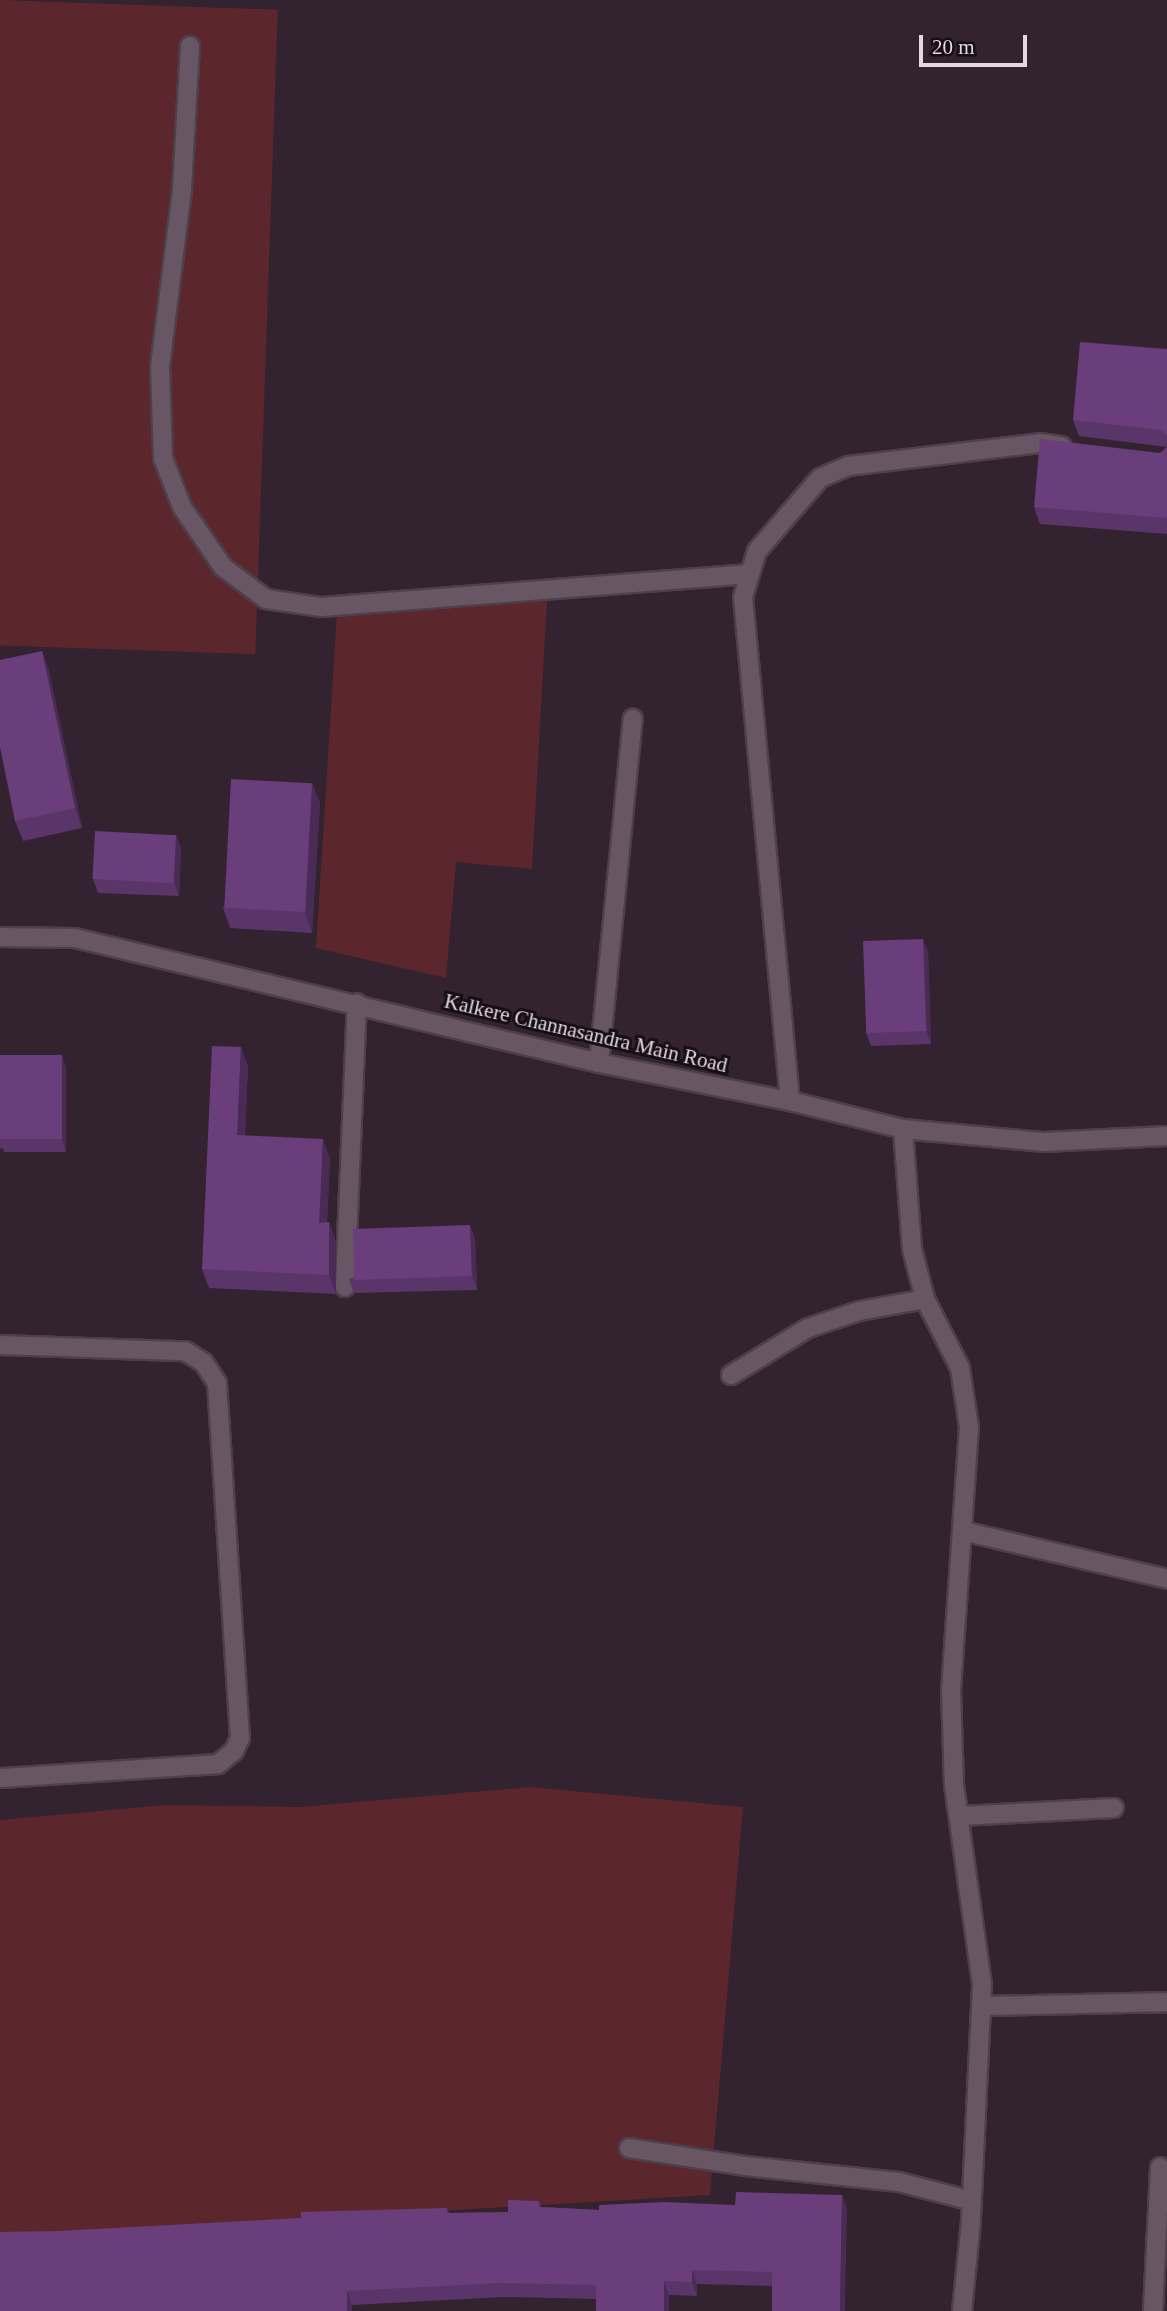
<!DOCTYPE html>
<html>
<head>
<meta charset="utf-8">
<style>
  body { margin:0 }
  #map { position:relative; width:1167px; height:2311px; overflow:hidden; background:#33222f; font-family:Georgia,serif }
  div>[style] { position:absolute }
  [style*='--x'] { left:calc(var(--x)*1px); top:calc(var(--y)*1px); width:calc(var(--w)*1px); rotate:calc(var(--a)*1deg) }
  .green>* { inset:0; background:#5c262d; transform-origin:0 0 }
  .roads { filter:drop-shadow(2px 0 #4e404b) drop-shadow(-2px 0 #4e404b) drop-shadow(0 2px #4e404b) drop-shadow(0 -2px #4e404b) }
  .minor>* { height:18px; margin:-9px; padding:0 9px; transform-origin:9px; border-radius:9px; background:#695664 }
  .secondary>* { height:18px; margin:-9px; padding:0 9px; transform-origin:9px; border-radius:9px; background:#695664 }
  .wall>* { inset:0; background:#5a356a }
  .shaded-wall>* { inset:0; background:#4a2b56 }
  .building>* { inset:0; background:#693e7b; transform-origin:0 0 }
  span { translate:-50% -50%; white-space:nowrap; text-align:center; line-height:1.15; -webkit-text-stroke:6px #160e14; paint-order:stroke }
  .street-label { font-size:21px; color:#e3d7e0 }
  .scale { position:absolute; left:919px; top:35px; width:108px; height:32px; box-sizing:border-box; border:4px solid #e3d7e0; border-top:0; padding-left:9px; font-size:21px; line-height:24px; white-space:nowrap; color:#e3d7e0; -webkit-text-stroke:5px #160e14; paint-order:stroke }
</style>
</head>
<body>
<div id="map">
  <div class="green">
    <i style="left:0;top:0;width:278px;height:645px;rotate:2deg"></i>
    <i style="clip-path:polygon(547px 601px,532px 869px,456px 862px,446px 978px,316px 948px,337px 612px)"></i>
    <i style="clip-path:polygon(530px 1787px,743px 1807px,710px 2195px,0 2237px,0 1820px,165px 1805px,300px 1807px)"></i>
  </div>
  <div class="roads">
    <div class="minor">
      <i style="--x:190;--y:46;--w:144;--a:93.2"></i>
      <i style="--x:182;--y:190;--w:178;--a:97.1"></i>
      <i style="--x:160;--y:367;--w:91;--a:88.1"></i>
      <i style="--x:163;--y:458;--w:53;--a:68.8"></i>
      <i style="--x:182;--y:507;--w:73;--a:55.7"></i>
      <i style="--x:223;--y:567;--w:54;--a:36.7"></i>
      <i style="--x:266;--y:599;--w:56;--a:8.3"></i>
      <i style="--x:321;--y:607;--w:428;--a:-4.4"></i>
      <i style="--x:599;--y:1063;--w:346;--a:-84.4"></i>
      <i style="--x:790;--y:1101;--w:506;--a:-95.33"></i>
      <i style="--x:743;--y:597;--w:48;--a:-73.1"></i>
      <i style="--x:757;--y:551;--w:96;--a:-49.2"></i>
      <i style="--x:820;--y:478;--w:30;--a:-23"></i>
      <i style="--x:848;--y:466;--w:193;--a:-6.8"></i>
      <i style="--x:1040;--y:443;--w:22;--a:8"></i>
      <i style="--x:903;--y:1129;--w:120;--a:85.7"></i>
      <i style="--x:912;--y:1249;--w:52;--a:75.4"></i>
      <i style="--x:925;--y:1299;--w:77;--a:63.1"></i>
      <i style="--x:960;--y:1368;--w:60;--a:81.3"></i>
      <i style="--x:969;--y:1427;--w:264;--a:93.9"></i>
      <i style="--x:951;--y:1690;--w:95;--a:88.2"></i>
      <i style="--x:954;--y:1785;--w:202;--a:82"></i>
      <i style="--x:982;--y:1985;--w:236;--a:92.7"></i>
      <i style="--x:971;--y:2221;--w:90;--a:95.7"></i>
      <i style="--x:345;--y:1287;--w:284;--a:-87.6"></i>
      <i style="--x:0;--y:1345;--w:185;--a:1.9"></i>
      <i style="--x:185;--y:1351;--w:22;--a:32"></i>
      <i style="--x:204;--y:1363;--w:24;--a:57"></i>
      <i style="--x:217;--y:1383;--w:356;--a:86.3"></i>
      <i style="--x:240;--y:1738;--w:14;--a:115"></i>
      <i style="--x:234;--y:1751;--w:21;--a:141"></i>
      <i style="--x:218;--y:1764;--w:218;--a:176.3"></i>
      <i style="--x:731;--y:1375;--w:90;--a:-31.4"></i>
      <i style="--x:808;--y:1328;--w:54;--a:-18.4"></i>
      <i style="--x:859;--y:1311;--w:67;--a:-10.3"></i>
      <i style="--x:963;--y:1531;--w:210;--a:13.2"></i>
      <i style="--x:959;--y:1816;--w:155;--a:-3"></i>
      <i style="--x:981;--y:2006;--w:186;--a:-1.2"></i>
      <i style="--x:629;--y:2148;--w:117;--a:8.8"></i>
      <i style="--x:745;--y:2166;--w:155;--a:5.9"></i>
      <i style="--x:899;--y:2182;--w:75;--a:14.6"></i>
      <i style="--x:1153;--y:2311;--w:144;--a:-87.2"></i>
    </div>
    <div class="secondary">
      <i style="--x:0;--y:937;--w:75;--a:0.8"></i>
      <i style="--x:75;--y:938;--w:539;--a:13.42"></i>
      <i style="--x:599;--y:1063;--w:195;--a:11.3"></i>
      <i style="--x:790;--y:1101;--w:116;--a:13.9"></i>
      <i style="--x:903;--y:1129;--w:142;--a:5.3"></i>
      <i style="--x:1044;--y:1142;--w:123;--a:-2.8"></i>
    </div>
  </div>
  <div class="wall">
    <i style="clip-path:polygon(1167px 349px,1167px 447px,1079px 436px,1073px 420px)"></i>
    <i style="clip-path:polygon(1167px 447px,1167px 534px,1040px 524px,1034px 507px,1160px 453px)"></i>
    <i style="clip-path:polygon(42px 651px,49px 671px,82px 828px,23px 841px,15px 821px)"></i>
    <i style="clip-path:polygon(312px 783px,320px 803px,312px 933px,230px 928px,223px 908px)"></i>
    <i style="clip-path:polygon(176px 835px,181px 848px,179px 896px,98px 893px,93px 879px)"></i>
    <i style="clip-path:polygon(923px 939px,928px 952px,931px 1044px,871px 1046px,866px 1033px)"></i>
    <i style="clip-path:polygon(0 1055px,66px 1067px,66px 1152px,4px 1152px,3px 1148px,0 1149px)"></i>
    <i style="clip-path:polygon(248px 1066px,245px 1136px,330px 1158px,327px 1222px,329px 1222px,336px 1242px,336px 1294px,209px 1288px,202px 1269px)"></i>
    <i style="clip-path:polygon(475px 1238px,477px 1290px,354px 1293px,349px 1279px)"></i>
    <i style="clip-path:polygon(842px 2195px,847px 2209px,772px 2286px,697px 2284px,697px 2296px,669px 2295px,669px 2311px,596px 2311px,596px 2299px,505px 2297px,352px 2305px,60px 2231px,301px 2218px,447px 2208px,449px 2213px,508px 2212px,539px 2201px,541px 2207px,599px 2210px,735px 2205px)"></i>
  </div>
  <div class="shaded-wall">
    <i style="clip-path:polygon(42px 651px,49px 671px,82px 828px,75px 808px)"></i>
    <i style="clip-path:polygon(312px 783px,320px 803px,312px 933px,305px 913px)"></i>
    <i style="clip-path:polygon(176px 835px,181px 848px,179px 896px,174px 882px)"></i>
    <i style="clip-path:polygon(923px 939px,928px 952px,931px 1044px,926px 1031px)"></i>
    <i style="clip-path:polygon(241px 1047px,248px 1066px,244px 1154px,237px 1135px)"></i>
    <i style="clip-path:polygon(62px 1055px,66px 1067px,66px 1152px,62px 1140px)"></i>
    <i style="clip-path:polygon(323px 1139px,330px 1158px,326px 1242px,319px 1223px)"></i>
    <i style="clip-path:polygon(329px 1222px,336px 1242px,336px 1294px,329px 1275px)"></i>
    <i style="clip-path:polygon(470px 1225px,475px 1238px,477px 1290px,472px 1276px)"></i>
    <i style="clip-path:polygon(842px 2195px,847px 2209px,845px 2311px,840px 2311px)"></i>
    <i style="clip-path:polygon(692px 2270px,697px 2284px,697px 2296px,692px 2282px)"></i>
    <i style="clip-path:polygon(664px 2281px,669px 2295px,669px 2311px,664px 2311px)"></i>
    <i style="clip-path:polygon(347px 2291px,352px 2305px,352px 2311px,347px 2311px)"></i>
  </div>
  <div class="building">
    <i style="clip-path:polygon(1080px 342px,1167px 349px,1167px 436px,1162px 430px,1073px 420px)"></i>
    <i style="clip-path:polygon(1040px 439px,1160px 453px,1167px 447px,1167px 518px,1034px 507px)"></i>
    <i style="clip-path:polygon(42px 651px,75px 808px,15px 821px,0 747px,0 660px)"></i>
    <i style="left:231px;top:779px;width:81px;height:129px;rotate:3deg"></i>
    <i style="left:95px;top:831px;width:81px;height:48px;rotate:3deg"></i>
    <i style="left:923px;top:939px;width:92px;height:60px;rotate:88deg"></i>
    <i style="clip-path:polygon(212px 1046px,241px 1047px,237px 1135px,323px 1139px,319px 1223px,329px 1222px,329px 1275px,202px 1269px)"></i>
    <i style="left:0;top:1055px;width:62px;height:84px"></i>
    <i style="left:470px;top:1225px;width:51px;height:117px;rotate:88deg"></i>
    <i style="clip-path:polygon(736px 2192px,842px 2195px,840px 2311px,772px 2311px,772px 2272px,692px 2270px,692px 2282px,664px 2281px,664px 2311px,596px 2311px,596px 2285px,500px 2283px,347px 2291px,347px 2311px,0 2311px,0 2232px,60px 2231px,301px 2218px,301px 2212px,447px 2208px,447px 2213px,508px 2212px,508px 2200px,539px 2201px,539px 2207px,599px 2210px,599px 2205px,664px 2202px,735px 2205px)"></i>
  </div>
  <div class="street-label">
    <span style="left:586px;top:1033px;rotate:13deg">Kalkere Channasandra Main Road</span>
  </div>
  <div class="scale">20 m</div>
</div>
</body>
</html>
